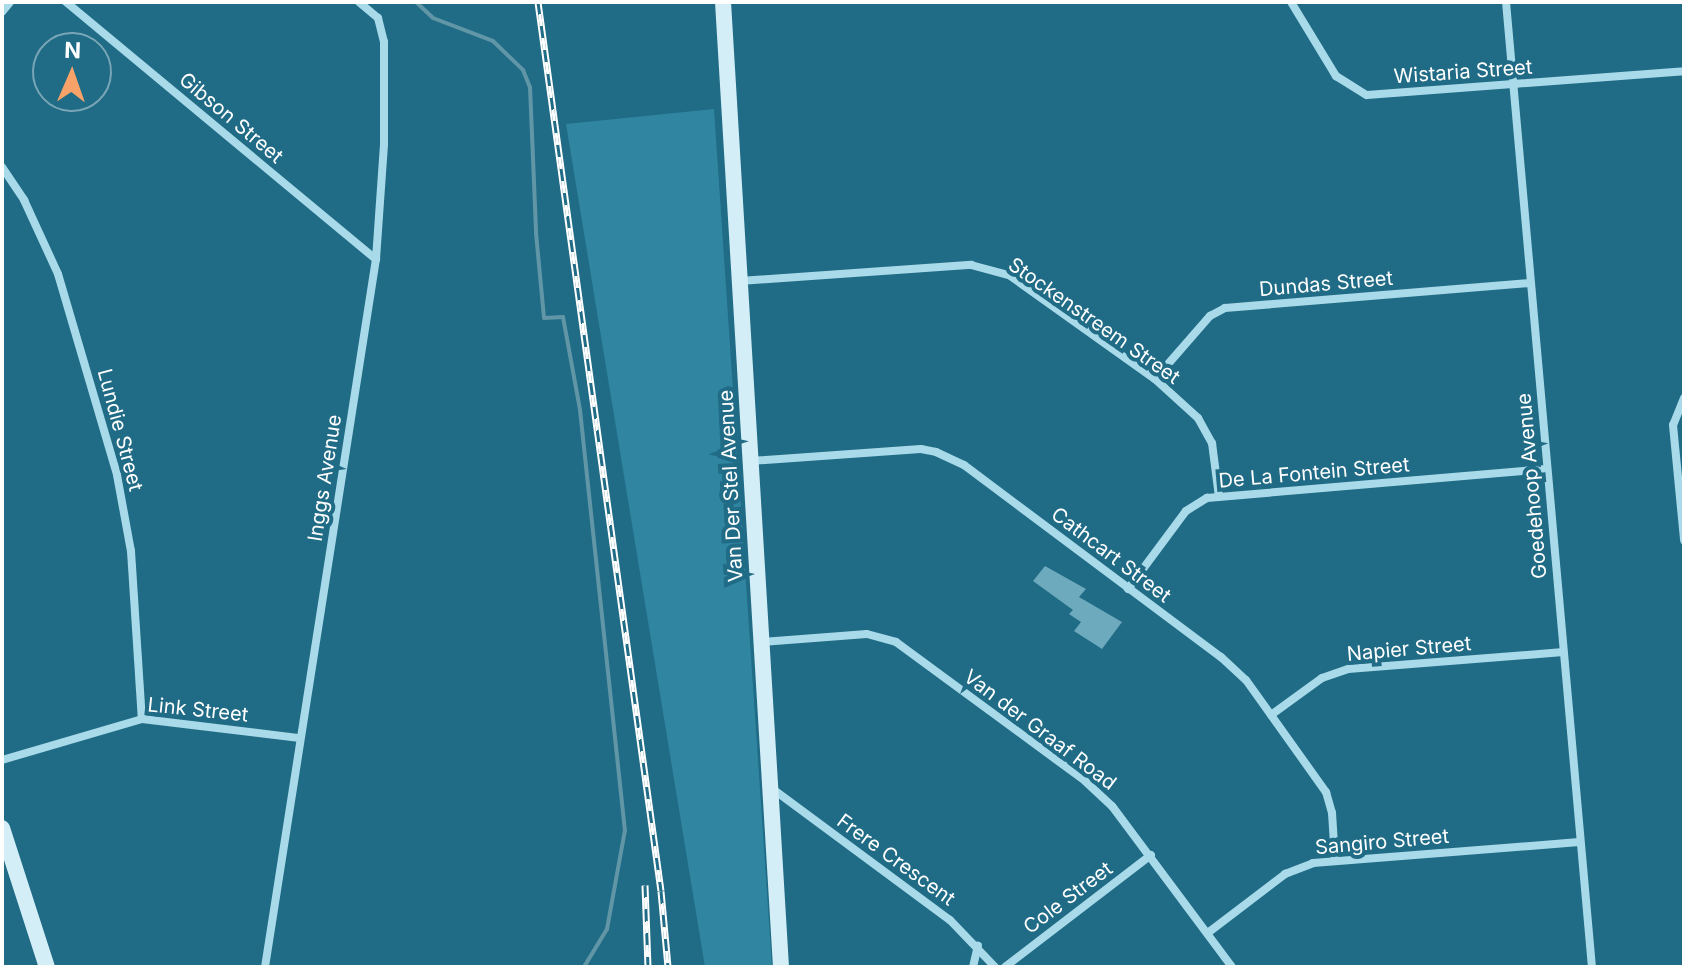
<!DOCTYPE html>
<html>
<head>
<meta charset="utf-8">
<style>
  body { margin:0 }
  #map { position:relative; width:1686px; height:969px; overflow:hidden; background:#206b85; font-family:Inter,sans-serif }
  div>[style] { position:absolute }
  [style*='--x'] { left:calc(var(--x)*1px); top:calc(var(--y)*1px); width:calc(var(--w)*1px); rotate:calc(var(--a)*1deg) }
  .green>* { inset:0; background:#3085a1 }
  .stream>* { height:4px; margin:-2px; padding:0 2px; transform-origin:2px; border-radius:2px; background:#6196a7 }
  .building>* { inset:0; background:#6daabe }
  .street>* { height:8px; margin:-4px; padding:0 4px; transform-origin:4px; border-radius:4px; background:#a8dae9 }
  .secondary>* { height:16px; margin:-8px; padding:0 8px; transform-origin:8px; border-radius:8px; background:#d3eef7 }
  .rail>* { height:7px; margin-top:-3.5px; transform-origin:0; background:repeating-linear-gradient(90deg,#206b85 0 12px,#fff 0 24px); box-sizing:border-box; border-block:2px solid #fff }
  span { translate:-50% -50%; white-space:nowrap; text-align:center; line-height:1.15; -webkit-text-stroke:8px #206b85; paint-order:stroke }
  .street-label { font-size:20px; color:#fff }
  .frame { position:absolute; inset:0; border:4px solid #fff; pointer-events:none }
  .north { position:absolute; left:32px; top:32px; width:80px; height:80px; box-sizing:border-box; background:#206b85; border:2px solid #79a6b6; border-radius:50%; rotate:2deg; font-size:22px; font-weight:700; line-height:32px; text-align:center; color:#fff }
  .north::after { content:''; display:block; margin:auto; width:28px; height:36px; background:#f7a269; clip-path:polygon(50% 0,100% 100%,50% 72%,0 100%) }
</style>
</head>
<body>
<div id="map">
  <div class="green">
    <i style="clip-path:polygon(714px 109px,772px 967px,705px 967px,566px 124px)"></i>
  </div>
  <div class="stream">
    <i style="--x:416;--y:2;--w:23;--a:43"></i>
    <i style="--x:433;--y:18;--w:64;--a:21"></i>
    <i style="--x:493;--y:41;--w:42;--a:44"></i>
    <i style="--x:523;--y:70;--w:18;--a:68"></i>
    <i style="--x:530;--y:87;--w:146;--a:87.6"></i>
    <i style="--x:536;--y:233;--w:85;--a:84.6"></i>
    <i style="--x:544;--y:318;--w:19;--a:-3"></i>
    <i style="--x:563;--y:317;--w:95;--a:79.6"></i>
    <i style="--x:580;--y:410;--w:422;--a:83.9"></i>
    <i style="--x:625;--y:830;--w:101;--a:100.3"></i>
    <i style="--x:607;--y:929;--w:44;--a:121.2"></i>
  </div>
  <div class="building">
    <i style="clip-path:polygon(1045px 566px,1086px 589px,1079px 597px,1122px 622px,1102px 649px,1074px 631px,1081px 622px,1069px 614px,1073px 610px,1033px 581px)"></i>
  </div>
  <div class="street">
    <i style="--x:66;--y:2;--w:403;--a:39.7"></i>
    <i style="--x:1291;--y:2;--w:87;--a:58.7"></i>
    <i style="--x:1336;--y:76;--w:36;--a:32"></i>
    <i style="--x:1367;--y:95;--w:318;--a:-4.3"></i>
    <i style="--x:1506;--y:2;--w:969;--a:84.91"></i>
    <i style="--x:2;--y:12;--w:13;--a:-51"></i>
    <i style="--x:2;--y:167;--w:40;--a:56"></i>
    <i style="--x:24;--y:200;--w:81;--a:65.3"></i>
    <i style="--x:58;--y:274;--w:209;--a:73.6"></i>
    <i style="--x:117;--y:475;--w:77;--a:79.6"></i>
    <i style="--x:131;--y:551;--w:168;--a:86.3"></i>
    <i style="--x:740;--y:281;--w:232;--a:-4"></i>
    <i style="--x:971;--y:265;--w:39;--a:15"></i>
    <i style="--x:1009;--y:275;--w:179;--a:35.5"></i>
    <i style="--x:1155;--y:379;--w:58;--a:42.2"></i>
    <i style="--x:1198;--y:418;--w:29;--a:61"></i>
    <i style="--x:1212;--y:443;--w:54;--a:82.6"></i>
    <i style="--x:1155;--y:379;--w:84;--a:-48.9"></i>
    <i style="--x:1210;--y:316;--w:17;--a:-28"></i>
    <i style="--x:1225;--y:308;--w:306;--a:-4.7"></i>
    <i style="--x:1684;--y:398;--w:29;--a:112"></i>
    <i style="--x:1673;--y:425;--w:116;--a:84.5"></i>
    <i style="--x:750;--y:461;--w:171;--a:-4"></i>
    <i style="--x:921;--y:449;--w:15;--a:11"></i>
    <i style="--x:936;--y:452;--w:31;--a:25"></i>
    <i style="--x:964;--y:465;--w:321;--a:36.8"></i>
    <i style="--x:1221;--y:657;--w:34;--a:43"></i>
    <i style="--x:1246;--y:680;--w:138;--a:54.5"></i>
    <i style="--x:1326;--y:792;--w:22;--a:74"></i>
    <i style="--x:1332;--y:813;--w:47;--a:86.3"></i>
    <i style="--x:1128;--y:589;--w:97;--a:-53.4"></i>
    <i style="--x:1186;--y:511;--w:25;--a:-32"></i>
    <i style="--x:1207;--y:498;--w:340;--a:-4.9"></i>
    <i style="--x:761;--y:642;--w:106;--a:-4.3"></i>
    <i style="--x:867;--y:634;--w:30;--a:15"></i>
    <i style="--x:896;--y:642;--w:235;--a:36.3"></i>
    <i style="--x:1085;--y:781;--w:37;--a:43"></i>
    <i style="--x:1112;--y:806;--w:201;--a:53.3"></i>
    <i style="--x:1271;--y:715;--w:63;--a:-36"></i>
    <i style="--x:1322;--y:678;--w:28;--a:-19"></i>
    <i style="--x:1348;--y:669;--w:216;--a:-4.5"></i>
    <i style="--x:2;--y:760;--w:146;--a:-16.3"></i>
    <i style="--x:142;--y:719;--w:159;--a:6.9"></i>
    <i style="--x:770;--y:787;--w:224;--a:36.5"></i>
    <i style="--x:950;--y:920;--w:65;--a:46.2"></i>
    <i style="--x:1209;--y:932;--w:96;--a:-37.3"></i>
    <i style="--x:1285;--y:874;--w:30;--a:-21"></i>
    <i style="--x:1313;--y:863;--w:267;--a:-4.5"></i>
    <i style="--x:265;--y:967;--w:717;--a:-81.09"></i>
    <i style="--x:376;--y:259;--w:115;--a:-86"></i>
    <i style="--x:384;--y:144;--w:102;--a:-90"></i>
    <i style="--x:384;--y:42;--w:25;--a:-104"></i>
    <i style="--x:378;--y:18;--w:25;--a:-140"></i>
    <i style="--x:973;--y:967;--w:22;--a:-77"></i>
    <i style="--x:1005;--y:967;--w:184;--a:-37.5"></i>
  </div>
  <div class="secondary">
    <i style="--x:723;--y:2;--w:967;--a:86.56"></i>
    <i style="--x:2;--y:828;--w:146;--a:72.1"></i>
  </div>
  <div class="rail">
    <i style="--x:538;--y:2;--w:897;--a:82.12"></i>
    <i style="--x:661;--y:891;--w:76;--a:84.7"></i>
    <i style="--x:645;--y:885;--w:82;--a:87.9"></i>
  </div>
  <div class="street-label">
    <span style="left:1463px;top:72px;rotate:-4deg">Wistaria Street</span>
    <span style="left:231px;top:118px;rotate:40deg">Gibson Street</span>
    <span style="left:1326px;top:284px;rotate:-5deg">Dundas Street</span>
    <span style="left:1094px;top:321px;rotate:35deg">Stockenstreem Street</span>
    <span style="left:120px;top:430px;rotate:75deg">Lundie Street</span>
    <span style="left:1314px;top:473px;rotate:-5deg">De La Fontein Street</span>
    <span style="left:325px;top:478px;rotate:-81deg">Inggs Avenue</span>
    <span style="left:731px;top:486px;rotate:-93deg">Van Der Stel Avenue</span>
    <span style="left:1532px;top:486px;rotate:-95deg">Goedehoop Avenue</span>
    <span style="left:1111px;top:555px;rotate:37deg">Cathcart Street</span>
    <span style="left:1409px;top:649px;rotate:-5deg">Napier Street</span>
    <span style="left:198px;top:710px;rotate:6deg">Link Street</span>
    <span style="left:1040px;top:730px;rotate:37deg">Van der Graaf Road</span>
    <span style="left:1382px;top:842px;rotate:-5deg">Sangiro Street</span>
    <span style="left:896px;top:860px;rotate:36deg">Frere Crescent</span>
    <span style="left:1068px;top:898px;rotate:-37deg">Cole Street</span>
  </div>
  <div class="frame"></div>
  <div class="north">N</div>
</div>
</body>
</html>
